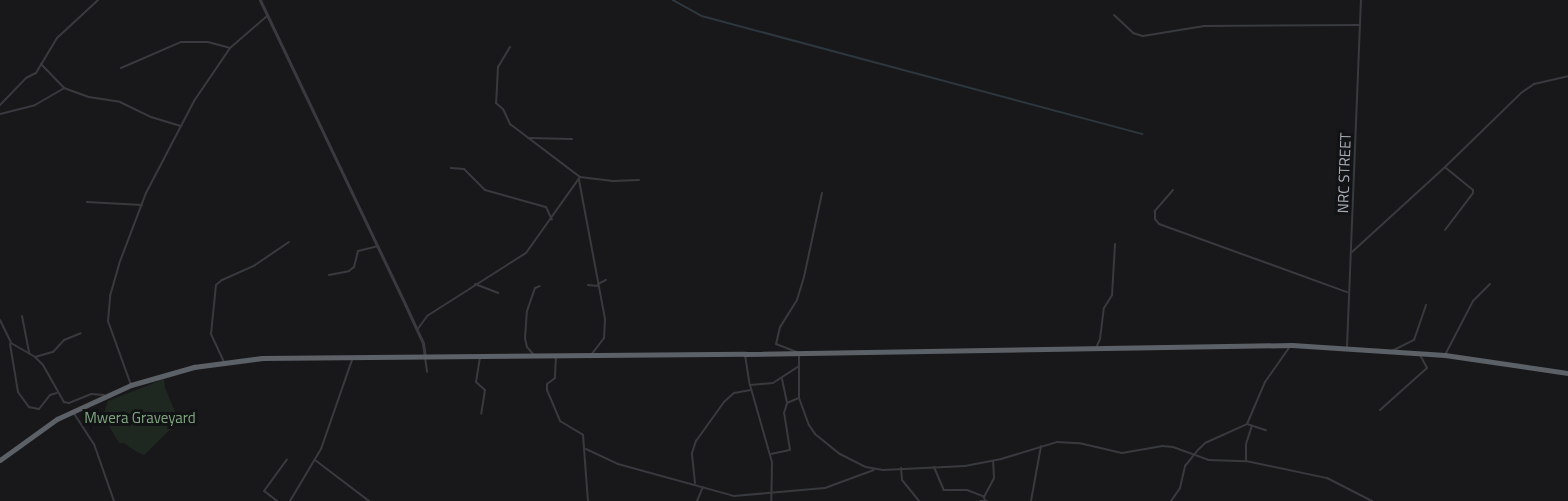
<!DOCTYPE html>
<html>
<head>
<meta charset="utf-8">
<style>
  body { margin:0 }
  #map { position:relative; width:1568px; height:501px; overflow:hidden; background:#18181a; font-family:"Titillium Web",sans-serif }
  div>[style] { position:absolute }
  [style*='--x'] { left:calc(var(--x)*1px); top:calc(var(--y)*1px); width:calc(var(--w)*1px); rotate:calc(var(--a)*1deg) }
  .green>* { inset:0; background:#1f2820 }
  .stream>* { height:1.5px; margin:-0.75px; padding:0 0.75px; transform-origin:0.75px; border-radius:0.75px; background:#2d373f }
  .minor>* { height:2px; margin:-1px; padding:0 1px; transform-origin:1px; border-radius:1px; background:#383a3f }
  .tertiary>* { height:3px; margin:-1.5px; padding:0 1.5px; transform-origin:1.5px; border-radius:1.5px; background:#383a3f }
  .trunk>* { height:4.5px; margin:-2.25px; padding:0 2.25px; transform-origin:2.25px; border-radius:2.25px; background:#5c6067 }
  span { translate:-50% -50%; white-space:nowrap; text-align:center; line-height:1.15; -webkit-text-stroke:6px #121315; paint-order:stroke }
  .street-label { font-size:15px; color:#a9afba }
  .park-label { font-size:15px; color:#80a680 }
</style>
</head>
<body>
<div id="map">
  <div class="green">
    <i style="clip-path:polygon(164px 379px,165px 388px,179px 421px,144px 455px,137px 452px,124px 443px,119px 443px,103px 416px,108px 401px)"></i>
  </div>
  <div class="stream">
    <i style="--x:673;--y:0;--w:33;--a:29"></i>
    <i style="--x:702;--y:16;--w:456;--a:15"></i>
  </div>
  <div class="minor">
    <i style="--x:1114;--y:15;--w:26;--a:43"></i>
    <i style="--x:1133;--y:33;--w:10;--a:17"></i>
    <i style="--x:1143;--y:36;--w:62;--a:-9.3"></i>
    <i style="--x:1204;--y:26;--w:155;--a:-0.4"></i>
    <i style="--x:510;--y:47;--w:23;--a:121"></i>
    <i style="--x:498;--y:67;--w:36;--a:93"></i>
    <i style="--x:496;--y:103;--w:9;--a:41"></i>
    <i style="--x:503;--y:109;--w:17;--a:65"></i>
    <i style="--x:510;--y:124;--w:88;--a:37.1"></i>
    <i style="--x:41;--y:64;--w:33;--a:46"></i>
    <i style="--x:121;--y:68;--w:65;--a:-23.4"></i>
    <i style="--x:181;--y:42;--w:27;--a:0"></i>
    <i style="--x:208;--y:42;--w:23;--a:15"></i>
    <i style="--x:0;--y:105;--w:37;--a:-46"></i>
    <i style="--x:26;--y:78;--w:11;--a:-27"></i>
    <i style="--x:36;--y:73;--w:41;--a:-59"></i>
    <i style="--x:57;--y:38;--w:56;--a:-42.8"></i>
    <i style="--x:0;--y:114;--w:36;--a:-14"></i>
    <i style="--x:35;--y:105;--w:34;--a:-30"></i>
    <i style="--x:64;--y:88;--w:27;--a:20"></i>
    <i style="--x:89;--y:97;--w:31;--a:9"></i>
    <i style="--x:120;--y:102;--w:34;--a:26"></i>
    <i style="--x:151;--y:117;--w:31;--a:17"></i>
    <i style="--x:528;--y:138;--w:44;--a:1.3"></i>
    <i style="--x:451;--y:168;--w:13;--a:4"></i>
    <i style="--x:464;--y:169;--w:30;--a:45"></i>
    <i style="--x:485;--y:190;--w:63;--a:15.6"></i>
    <i style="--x:546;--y:207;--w:14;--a:65"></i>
    <i style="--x:579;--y:180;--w:141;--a:79.4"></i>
    <i style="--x:605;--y:319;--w:19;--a:93"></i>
    <i style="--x:604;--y:338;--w:20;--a:127"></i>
    <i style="--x:1173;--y:190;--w:28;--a:131"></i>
    <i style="--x:1155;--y:211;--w:8;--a:90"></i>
    <i style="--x:1155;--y:219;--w:6;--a:51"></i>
    <i style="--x:1159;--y:224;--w:200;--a:19.9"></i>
    <i style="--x:822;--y:193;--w:86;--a:102.1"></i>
    <i style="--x:804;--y:277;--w:24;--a:107"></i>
    <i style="--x:797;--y:300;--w:32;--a:122"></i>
    <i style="--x:780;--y:327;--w:17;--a:103"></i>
    <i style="--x:776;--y:344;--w:25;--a:21"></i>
    <i style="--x:799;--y:353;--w:45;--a:90"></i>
    <i style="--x:799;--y:398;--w:29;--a:70"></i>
    <i style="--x:809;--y:425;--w:11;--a:56"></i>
    <i style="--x:815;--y:434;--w:32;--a:39"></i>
    <i style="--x:840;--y:454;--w:29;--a:27"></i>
    <i style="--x:866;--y:467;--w:17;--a:10"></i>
    <i style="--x:883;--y:470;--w:82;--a:-2.8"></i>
    <i style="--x:965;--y:466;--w:37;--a:-11"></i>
    <i style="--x:1001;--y:459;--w:59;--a:-16.9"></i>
    <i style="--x:1057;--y:442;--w:22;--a:3"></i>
    <i style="--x:1079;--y:443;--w:44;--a:13.1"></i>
    <i style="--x:1122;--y:453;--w:41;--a:-9.9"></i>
    <i style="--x:1162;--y:446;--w:11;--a:5"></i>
    <i style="--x:1173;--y:447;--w:37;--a:20"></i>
    <i style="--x:1208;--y:460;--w:38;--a:2"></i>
    <i style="--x:1246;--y:461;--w:83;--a:11.9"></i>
    <i style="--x:1327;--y:478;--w:51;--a:27.1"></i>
    <i style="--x:87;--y:202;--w:55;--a:3.1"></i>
    <i style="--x:1445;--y:230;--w:46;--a:-52.9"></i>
    <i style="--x:1473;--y:193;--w:3;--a:-90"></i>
    <i style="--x:1473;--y:190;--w:36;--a:-141"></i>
    <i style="--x:1352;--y:252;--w:126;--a:-42.4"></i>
    <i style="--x:1445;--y:167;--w:106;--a:-44.2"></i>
    <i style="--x:1521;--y:93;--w:16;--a:-35"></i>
    <i style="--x:1534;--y:84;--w:35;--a:-13"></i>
    <i style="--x:329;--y:275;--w:20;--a:-11"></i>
    <i style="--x:349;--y:271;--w:6;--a:-39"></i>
    <i style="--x:354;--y:267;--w:16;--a:-76"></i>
    <i style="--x:358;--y:251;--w:21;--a:-14"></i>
    <i style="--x:475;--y:284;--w:25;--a:21"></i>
    <i style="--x:598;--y:284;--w:9;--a:-27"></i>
    <i style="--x:588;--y:285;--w:10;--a:6"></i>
    <i style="--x:22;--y:316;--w:38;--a:79"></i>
    <i style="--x:0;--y:320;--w:25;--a:64"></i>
    <i style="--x:11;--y:343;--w:28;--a:30"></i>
    <i style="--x:35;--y:357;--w:11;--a:45"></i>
    <i style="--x:43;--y:365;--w:43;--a:60.4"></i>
    <i style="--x:64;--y:402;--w:5;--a:11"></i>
    <i style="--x:69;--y:403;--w:24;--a:-22"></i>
    <i style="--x:91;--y:394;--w:13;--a:4"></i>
    <i style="--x:417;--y:330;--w:17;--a:-54"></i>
    <i style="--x:427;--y:316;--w:117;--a:-32.5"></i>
    <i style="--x:526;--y:253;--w:93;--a:-54.6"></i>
    <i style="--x:580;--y:177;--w:33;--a:7"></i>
    <i style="--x:613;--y:181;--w:26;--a:-2"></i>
    <i style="--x:10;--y:344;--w:49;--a:80.5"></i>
    <i style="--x:18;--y:392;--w:19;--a:54"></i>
    <i style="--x:29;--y:407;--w:10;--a:11"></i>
    <i style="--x:39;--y:409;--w:18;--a:-52"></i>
    <i style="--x:50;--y:395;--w:7;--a:-16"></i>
    <i style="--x:1347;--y:347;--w:347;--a:-87.7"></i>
    <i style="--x:1096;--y:348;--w:10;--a:-66"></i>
    <i style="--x:1100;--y:339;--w:31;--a:-83"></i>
    <i style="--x:1104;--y:308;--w:15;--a:-58"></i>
    <i style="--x:1112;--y:295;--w:51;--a:-86.6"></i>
    <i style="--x:1392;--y:351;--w:25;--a:-27"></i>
    <i style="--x:1414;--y:340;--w:37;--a:-71"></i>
    <i style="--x:533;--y:354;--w:9;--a:-131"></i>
    <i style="--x:527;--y:347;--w:9;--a:-103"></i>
    <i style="--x:525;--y:338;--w:27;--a:-86"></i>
    <i style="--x:527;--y:311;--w:24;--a:-71"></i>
    <i style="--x:535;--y:288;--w:5;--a:-22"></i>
    <i style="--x:745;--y:355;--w:30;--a:81"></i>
    <i style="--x:750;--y:385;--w:80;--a:74.1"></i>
    <i style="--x:772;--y:462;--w:39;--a:91"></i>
    <i style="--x:1445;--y:355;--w:61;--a:-62.6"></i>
    <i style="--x:1473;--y:301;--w:24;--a:-45"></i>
    <i style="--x:556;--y:356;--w:22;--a:93"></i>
    <i style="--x:555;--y:378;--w:10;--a:143"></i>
    <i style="--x:547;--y:384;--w:6;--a:90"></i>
    <i style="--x:547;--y:390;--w:34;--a:67"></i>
    <i style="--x:560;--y:421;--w:27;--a:31"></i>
    <i style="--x:583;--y:435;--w:66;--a:85.7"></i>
    <i style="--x:35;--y:357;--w:19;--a:-16"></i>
    <i style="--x:53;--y:352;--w:16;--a:-47"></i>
    <i style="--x:64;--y:340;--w:18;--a:-22"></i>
    <i style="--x:425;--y:357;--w:15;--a:82"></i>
    <i style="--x:480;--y:357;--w:25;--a:99"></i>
    <i style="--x:476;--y:382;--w:12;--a:42"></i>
    <i style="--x:485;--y:390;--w:24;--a:99"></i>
    <i style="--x:224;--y:362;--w:31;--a:-115"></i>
    <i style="--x:211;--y:334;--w:49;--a:-84.2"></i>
    <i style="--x:216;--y:285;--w:8;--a:-40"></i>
    <i style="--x:222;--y:280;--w:36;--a:-24"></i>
    <i style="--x:255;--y:265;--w:41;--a:-34.1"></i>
    <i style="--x:782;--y:379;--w:25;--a:78"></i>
    <i style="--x:131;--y:385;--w:68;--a:-109.8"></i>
    <i style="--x:108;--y:321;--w:25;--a:-85"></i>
    <i style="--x:110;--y:296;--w:33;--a:-74"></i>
    <i style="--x:119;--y:264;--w:76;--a:-69.2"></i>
    <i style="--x:146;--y:193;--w:104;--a:-62.4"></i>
    <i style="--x:194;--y:101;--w:64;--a:-55.8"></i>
    <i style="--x:230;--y:48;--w:49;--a:-40.9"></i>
    <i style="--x:750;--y:385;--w:23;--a:-5"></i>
    <i style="--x:773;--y:383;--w:30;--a:-33"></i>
    <i style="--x:1380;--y:410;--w:63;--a:-41.8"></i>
    <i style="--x:1427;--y:368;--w:15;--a:-118"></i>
    <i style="--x:73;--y:412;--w:38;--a:57"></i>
    <i style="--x:94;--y:444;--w:60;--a:70.7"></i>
    <i style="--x:1247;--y:424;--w:20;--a:18"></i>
    <i style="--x:586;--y:449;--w:35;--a:25"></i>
    <i style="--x:618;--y:464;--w:120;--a:15.4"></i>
    <i style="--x:734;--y:496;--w:91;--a:-5"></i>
    <i style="--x:825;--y:488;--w:52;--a:-20.2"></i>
    <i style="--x:771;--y:454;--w:19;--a:-12"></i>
    <i style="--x:790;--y:450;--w:37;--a:-99"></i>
    <i style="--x:784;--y:413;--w:10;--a:-73"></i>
    <i style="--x:787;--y:403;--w:13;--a:-23"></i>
    <i style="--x:315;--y:460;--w:68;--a:37.2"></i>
    <i style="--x:1246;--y:461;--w:17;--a:-90"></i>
    <i style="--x:1246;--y:444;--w:19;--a:-72"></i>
    <i style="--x:934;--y:467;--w:25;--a:67"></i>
    <i style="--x:944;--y:490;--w:23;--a:0"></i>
    <i style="--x:967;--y:490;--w:17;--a:21"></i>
    <i style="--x:983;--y:496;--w:4;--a:63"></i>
    <i style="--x:901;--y:468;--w:12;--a:85"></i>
    <i style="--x:902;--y:480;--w:27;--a:51"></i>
    <i style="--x:695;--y:483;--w:30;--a:-96"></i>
    <i style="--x:692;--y:453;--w:13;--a:-72"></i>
    <i style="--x:696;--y:441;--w:48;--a:-54.3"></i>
    <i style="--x:724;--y:402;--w:13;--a:-42"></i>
    <i style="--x:734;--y:393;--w:17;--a:-10"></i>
    <i style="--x:984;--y:497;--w:21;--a:-62"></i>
    <i style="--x:994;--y:478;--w:17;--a:-93"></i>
    <i style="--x:277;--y:501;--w:16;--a:-142"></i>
    <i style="--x:264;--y:491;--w:39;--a:-54"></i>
    <i style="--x:290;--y:501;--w:61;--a:-59.2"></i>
    <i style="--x:321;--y:449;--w:97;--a:-70.8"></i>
    <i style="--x:697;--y:501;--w:15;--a:-67"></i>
    <i style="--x:980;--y:501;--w:7;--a:0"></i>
    <i style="--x:1031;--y:501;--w:56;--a:-79.7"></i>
    <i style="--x:1171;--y:501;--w:16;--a:-55"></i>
    <i style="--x:1180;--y:488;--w:23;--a:-77"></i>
    <i style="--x:1185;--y:466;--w:22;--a:-51"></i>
    <i style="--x:1199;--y:449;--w:8;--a:-45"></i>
    <i style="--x:1205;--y:443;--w:46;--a:-24.3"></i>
    <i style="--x:1247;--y:424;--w:46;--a:-66.8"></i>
    <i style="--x:1265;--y:382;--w:45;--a:-54.9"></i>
  </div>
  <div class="tertiary">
    <i style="--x:260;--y:0;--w:337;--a:64.5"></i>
    <i style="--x:405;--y:304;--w:43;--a:65.2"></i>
    <i style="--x:423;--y:343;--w:14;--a:82"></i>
  </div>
  <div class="trunk">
    <i style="--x:0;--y:460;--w:70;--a:-35.7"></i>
    <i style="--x:57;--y:419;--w:81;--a:-24.7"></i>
    <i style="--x:131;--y:385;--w:66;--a:-15.9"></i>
    <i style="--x:194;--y:367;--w:69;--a:-7.5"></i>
    <i style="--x:262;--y:358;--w:483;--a:-0.5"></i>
    <i style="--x:745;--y:354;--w:547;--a:-0.94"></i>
    <i style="--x:1292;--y:345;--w:153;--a:3.7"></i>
    <i style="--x:1445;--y:355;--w:124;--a:8.3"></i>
  </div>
  <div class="street-label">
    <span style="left:1344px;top:173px;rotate:-88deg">NRC STREET</span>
  </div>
  <div class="park-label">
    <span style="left:140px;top:418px">Mwera Graveyard</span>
  </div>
</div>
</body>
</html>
